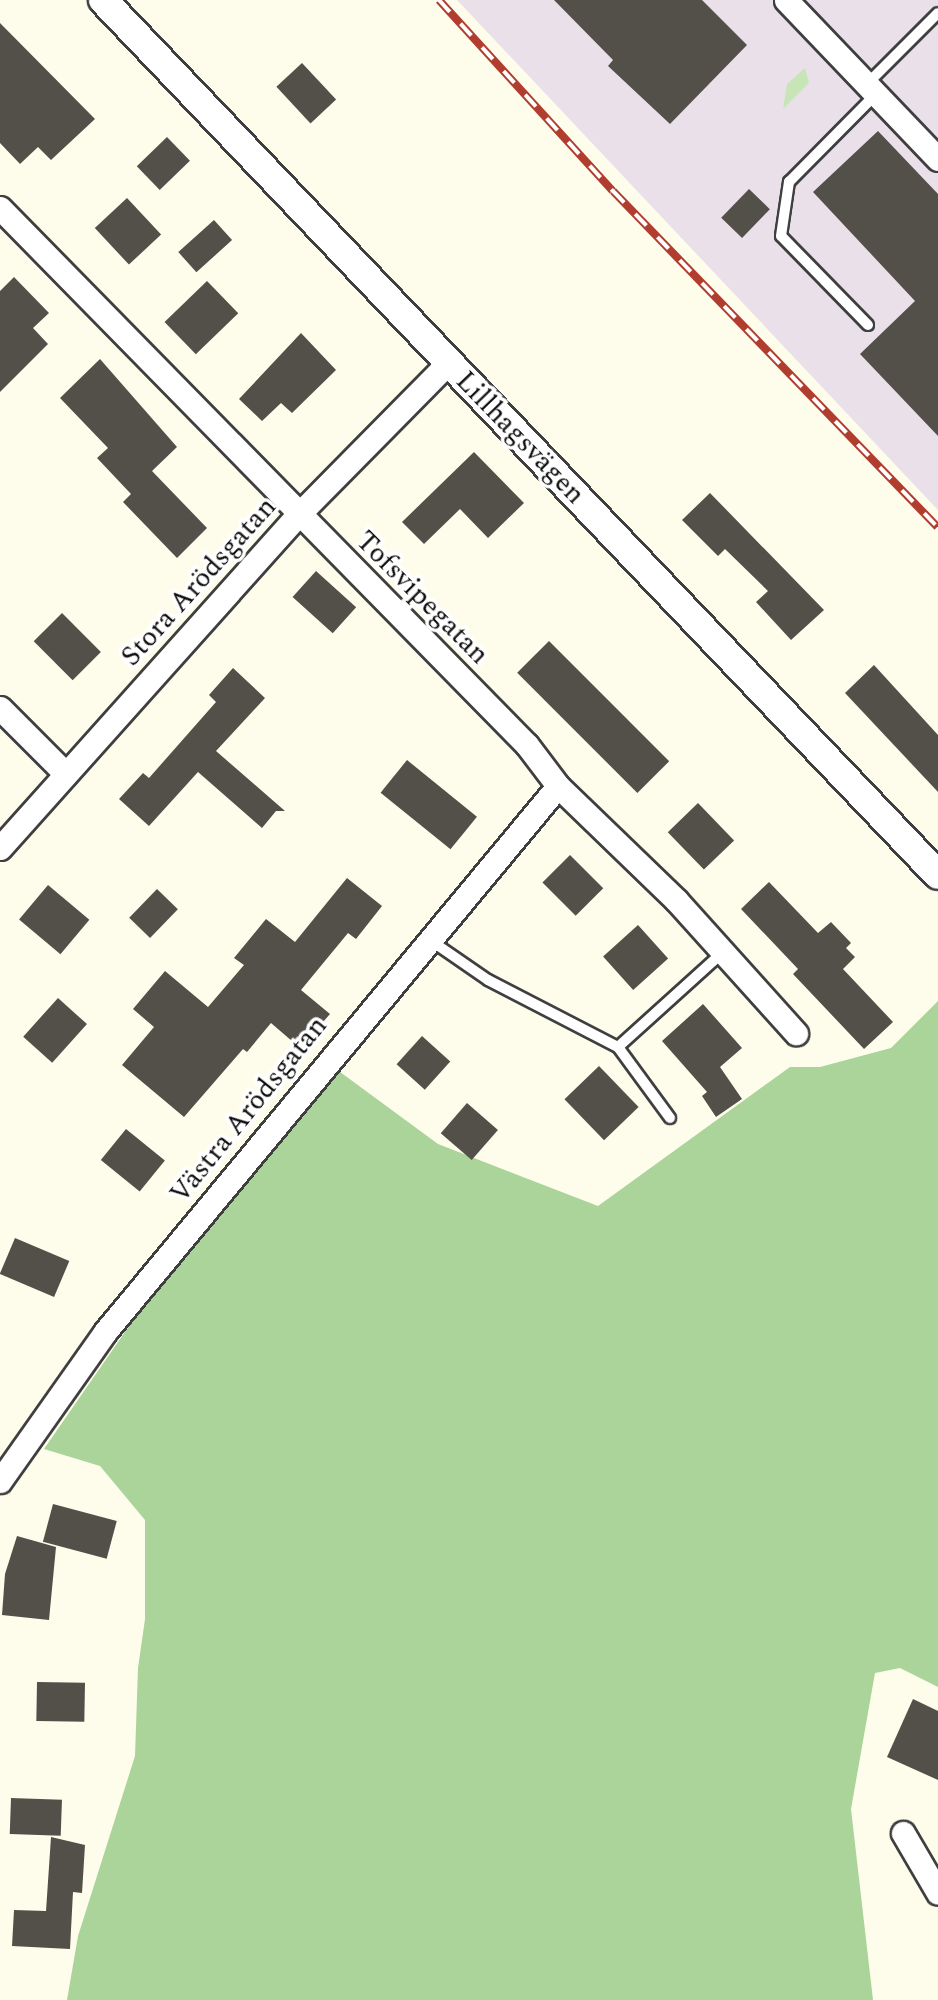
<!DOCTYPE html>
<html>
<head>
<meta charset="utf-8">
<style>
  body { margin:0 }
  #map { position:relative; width:938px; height:2000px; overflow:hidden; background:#fefdec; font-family:Spectral,serif }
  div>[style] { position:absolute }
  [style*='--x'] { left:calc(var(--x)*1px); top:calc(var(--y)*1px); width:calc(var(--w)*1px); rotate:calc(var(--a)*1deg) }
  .industrial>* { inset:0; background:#eae0ea }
  .green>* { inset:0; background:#c8e5b8 }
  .forest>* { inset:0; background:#aad499 }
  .building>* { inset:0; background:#534f49; transform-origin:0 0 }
  .roads { filter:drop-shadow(2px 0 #3f3f3f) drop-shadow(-2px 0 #3f3f3f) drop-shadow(0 2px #3f3f3f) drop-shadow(0 -2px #3f3f3f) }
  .service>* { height:10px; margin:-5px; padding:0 5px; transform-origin:5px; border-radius:5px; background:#fff }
  .minor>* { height:23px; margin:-11.5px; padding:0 11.5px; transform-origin:11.5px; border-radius:11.5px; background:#fff }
  .tertiary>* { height:28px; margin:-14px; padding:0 14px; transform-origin:14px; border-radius:14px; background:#fff }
  .rail>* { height:8px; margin-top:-4px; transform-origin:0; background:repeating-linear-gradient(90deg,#fff 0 16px,#b13d2f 0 32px); box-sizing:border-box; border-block:2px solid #b13d2f }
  span { translate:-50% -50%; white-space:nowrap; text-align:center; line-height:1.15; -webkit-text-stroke:7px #fff; paint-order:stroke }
  .street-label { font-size:28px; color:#0c0c0c }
</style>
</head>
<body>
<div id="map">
  <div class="industrial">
    <i style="clip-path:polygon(457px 0,938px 0,938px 510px)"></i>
  </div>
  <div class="green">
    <i style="clip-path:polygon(805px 68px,809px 83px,783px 109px,787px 84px)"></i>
  </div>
  <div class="forest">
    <i style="clip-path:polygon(938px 1001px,938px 1687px,900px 1668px,875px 1673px,851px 1809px,873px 2000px,67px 2000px,78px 1936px,135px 1756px,138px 1668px,145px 1619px,145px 1520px,100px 1466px,44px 1449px,181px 1251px,254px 1160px,304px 1110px,336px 1069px,438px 1144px,598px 1206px,790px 1067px,820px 1067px,891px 1048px)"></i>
  </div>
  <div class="building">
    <i style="clip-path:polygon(554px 0,702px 0,747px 45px,670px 124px,608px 66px,613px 60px)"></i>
    <i style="clip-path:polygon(0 23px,95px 119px,51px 160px,38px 147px,20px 164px,0 143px)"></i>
    <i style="left:302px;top:63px;width:50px;height:35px;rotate:47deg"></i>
    <i style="clip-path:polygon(878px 131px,938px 194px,938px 436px,860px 354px,915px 301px,813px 192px)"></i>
    <i style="left:167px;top:137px;width:33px;height:42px;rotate:46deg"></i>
    <i style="left:749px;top:189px;width:29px;height:40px;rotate:44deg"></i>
    <i style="left:127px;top:198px;width:50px;height:44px;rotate:47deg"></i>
    <i style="left:214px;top:220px;width:27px;height:48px;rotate:48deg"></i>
    <i style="clip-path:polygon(14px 277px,49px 313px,33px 328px,48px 344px,0 392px,0 291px)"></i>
    <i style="left:207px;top:281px;width:45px;height:59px;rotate:46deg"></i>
    <i style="clip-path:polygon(301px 333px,336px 370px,292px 413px,281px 403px,262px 421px,239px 399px)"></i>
    <i style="clip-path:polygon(100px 359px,177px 447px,152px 471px,207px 528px,177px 558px,123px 502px,131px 494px,97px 458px,108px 448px,60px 398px)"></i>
    <i style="clip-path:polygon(474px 452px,524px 503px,488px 538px,460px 509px,424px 544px,402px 522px)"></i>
    <i style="clip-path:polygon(710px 493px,824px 610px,791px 640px,756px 602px,768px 591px,725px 549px,718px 556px,682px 520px)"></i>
    <i style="left:316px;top:571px;width:54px;height:35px;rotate:42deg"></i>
    <i style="left:62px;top:613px;width:55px;height:40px;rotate:45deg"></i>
    <i style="left:549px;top:641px;width:170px;height:45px;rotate:45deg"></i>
    <i style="clip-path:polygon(874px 665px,938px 735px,938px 792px,845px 693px)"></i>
    <i style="clip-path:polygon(233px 668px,265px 698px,216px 751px,285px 811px,276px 811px,262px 828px,198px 772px,149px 826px,119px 799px,143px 773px,149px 778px,216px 702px,209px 695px)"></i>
    <i style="left:407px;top:760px;width:90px;height:42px;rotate:39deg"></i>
    <i style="left:698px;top:803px;width:52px;height:42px;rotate:46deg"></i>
    <i style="left:570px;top:855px;width:47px;height:39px;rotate:45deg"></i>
    <i style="clip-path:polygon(347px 878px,382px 906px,356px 939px,348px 933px,301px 990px,330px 1014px,300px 1048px,271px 1023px,247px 1052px,243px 1049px,184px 1117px,122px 1065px,154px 1027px,133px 1009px,165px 971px,208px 1007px,244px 965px,234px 958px,266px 919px,295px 942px)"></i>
    <i style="clip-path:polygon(769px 882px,818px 933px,831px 922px,851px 943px,846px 948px,855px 957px,843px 969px,893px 1022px,864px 1049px,793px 974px,798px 969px,741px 909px)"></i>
    <i style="left:48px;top:885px;width:54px;height:45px;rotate:40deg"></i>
    <i style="left:157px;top:889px;width:29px;height:40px;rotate:44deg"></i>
    <i style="left:638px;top:925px;width:45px;height:47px;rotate:48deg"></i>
    <i style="left:58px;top:998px;width:39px;height:52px;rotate:42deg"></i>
    <i style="clip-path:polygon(703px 1004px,742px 1048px,720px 1067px,742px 1099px,716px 1117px,702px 1096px,707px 1092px,662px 1041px)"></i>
    <i style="left:422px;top:1036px;width:38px;height:38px;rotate:42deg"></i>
    <i style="left:599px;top:1066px;width:57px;height:48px;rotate:46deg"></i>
    <i style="left:467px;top:1103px;width:41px;height:40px;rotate:41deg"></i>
    <i style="left:126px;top:1129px;width:50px;height:40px;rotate:39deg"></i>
    <i style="left:15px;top:1238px;width:59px;height:39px;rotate:23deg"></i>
    <i style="left:53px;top:1504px;width:66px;height:39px;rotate:15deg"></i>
    <i style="clip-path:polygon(17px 1536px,56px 1547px,49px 1620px,2px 1615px,5px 1574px)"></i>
    <i style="left:37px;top:1682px;width:48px;height:39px;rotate:1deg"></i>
    <i style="clip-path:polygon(913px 1699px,938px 1711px,938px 1780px,887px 1757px)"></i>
    <i style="left:11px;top:1798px;width:51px;height:36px;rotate:2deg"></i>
    <i style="clip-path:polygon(51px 1837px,85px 1845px,82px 1893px,73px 1892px,70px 1949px,12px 1946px,14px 1910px,46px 1911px)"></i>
  </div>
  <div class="roads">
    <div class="service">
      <i style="--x:867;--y:84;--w:100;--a:-45"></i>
      <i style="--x:868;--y:325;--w:124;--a:-134.3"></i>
      <i style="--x:781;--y:236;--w:55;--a:-81.6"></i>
      <i style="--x:789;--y:182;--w:124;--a:-45.3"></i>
      <i style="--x:430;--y:940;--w:70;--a:34.6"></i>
      <i style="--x:488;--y:980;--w:146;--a:27.3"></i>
      <i style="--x:618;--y:1047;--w:142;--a:-42.1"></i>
      <i style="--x:618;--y:1047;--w:88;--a:53.8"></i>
    </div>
    <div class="minor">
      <i style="--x:786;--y:0;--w:220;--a:46.3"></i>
      <i style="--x:0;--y:208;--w:752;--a:45.54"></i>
      <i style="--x:527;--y:745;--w:51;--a:52.9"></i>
      <i style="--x:558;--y:786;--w:165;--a:44"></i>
      <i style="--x:677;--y:901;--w:178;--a:48"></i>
      <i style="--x:0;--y:708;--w:93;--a:45"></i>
      <i style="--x:0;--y:848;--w:445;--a:-48.2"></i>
      <i style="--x:297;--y:516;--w:216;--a:-45.4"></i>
      <i style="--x:0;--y:1481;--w:182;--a:-54.8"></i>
      <i style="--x:105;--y:1332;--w:709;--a:-50.32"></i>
      <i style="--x:903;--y:1833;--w:69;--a:59.7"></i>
    </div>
    <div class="tertiary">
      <i style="--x:103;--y:0;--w:1209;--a:46.34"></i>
    </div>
  </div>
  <div class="rail">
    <i style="--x:439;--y:0;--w:258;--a:47.7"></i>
    <i style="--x:613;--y:191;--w:467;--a:46"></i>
  </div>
  <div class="street-label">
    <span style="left:520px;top:438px;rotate:46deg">Lillhagsvägen</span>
    <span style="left:199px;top:582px;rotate:-48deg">Stora Arödsgatan</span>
    <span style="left:422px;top:598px;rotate:45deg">Tofsvipegatan</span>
    <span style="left:249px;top:1110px;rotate:-51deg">Västra Arödsgatan</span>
  </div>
</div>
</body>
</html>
